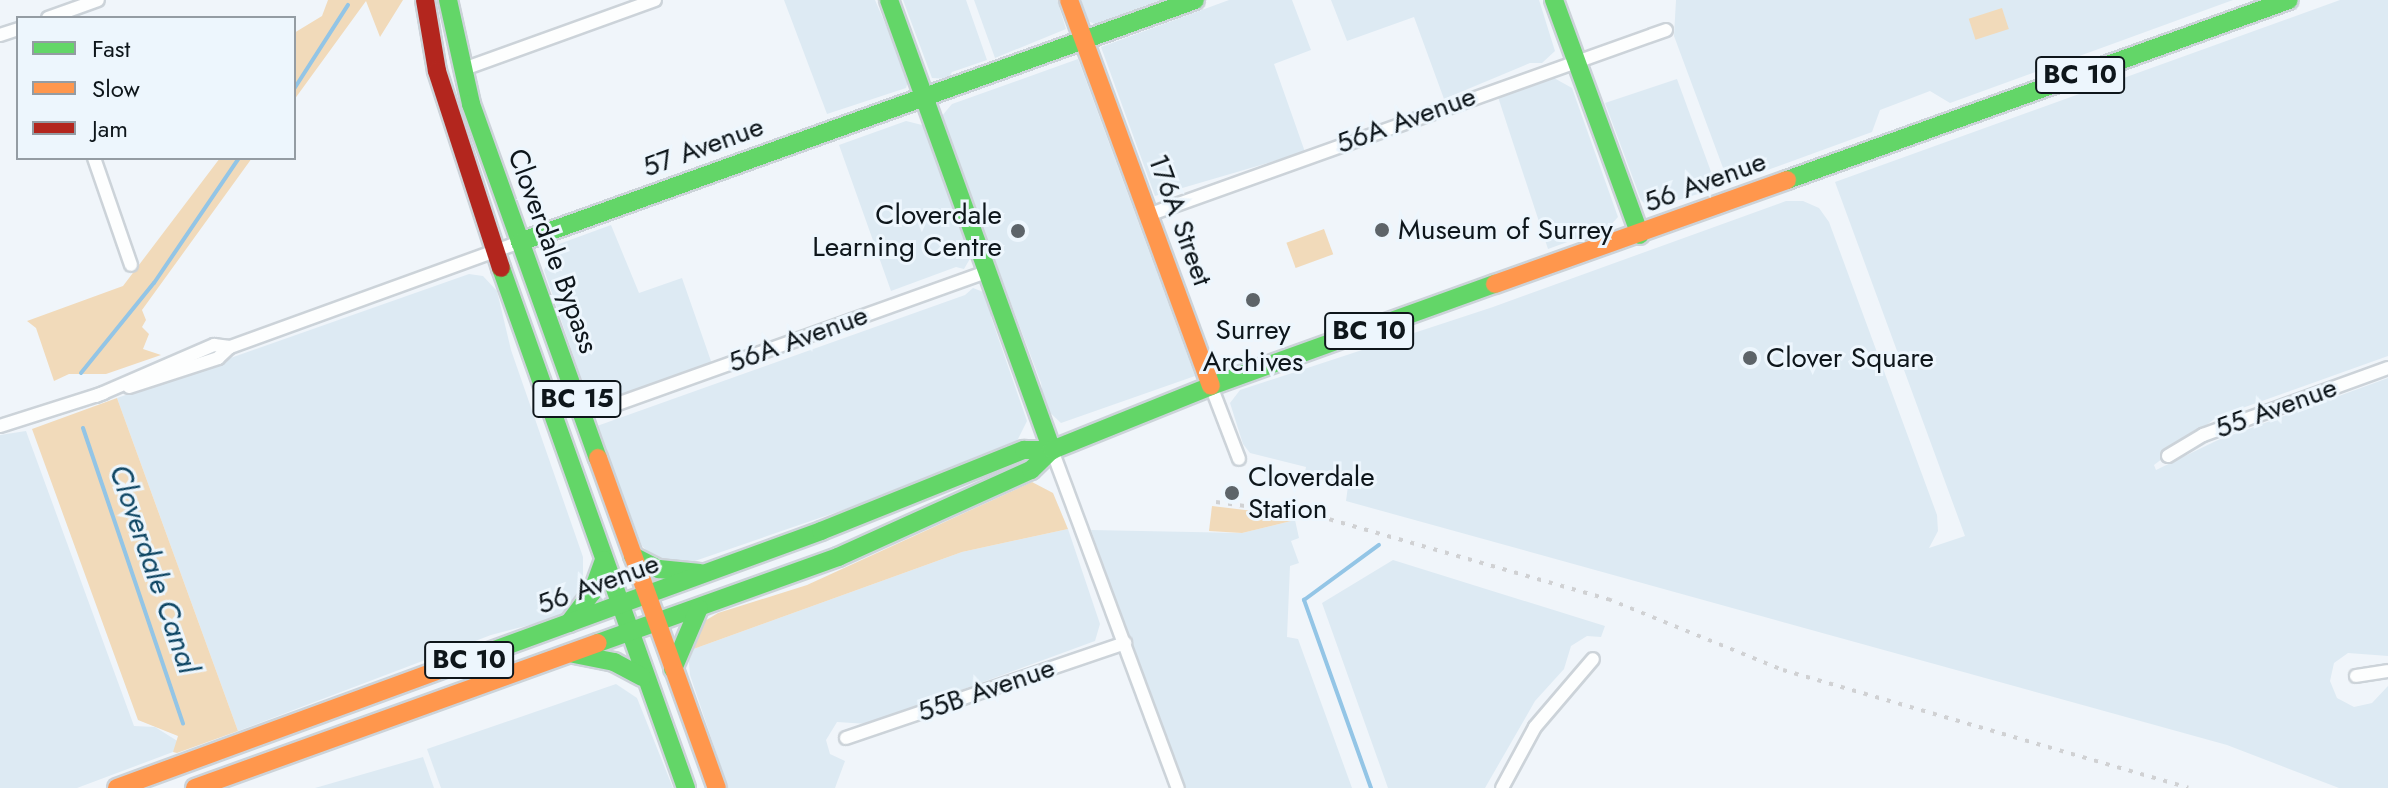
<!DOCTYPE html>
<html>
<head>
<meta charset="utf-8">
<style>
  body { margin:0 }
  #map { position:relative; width:2388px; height:788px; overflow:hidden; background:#f0f5fa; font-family:Jost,sans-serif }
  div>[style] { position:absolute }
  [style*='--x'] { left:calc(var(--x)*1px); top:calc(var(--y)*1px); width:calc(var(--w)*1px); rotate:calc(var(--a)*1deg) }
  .built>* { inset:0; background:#ddeaf3 }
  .green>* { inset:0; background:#f1daba; transform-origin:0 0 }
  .stream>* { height:4px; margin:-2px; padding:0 2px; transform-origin:2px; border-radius:2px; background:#93c5e6 }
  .roads { filter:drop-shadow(2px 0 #ccd3d9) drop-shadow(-2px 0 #ccd3d9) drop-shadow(0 2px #ccd3d9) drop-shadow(0 -2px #ccd3d9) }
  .street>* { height:12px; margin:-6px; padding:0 6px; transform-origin:6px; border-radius:6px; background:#fdfefe }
  .fast>* { height:18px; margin:-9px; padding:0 9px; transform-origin:9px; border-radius:9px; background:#63d668 }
  .slow>* { height:18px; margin:-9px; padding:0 9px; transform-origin:9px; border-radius:9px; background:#ff974d }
  .jam>* { height:18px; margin:-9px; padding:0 9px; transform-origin:9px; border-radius:9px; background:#b3261e }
  .rail>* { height:4px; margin-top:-2px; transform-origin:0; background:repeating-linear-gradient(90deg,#d0d1d3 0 4px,transparent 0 12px) }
  .dots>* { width:22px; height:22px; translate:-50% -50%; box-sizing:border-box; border:4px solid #edf6fd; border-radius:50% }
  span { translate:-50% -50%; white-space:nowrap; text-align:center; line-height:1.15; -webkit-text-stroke:6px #edf6fd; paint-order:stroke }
  .shield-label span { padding:2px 6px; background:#edf6fd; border:2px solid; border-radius:6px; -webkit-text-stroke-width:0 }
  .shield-label { font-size:26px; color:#0e161b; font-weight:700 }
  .street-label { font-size:28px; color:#0e161b }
  .poi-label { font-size:28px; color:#0e161b }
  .right { translate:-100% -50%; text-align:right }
  .left { translate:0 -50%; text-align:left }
  .water-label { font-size:30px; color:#0e4664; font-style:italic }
  .legend { position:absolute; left:16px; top:16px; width:280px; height:144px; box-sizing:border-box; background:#edf6fd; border:2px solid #949ca3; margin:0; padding:10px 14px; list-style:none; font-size:24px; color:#0e161b }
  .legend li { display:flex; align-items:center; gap:16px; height:40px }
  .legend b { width:40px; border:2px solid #949ca3 }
</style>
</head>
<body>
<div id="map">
  <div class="built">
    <i style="clip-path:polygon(784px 0,875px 0,909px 79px,906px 88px,827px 114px)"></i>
    <i style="clip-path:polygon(903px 0,966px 0,987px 60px,952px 72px,948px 79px,932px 78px)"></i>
    <i style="clip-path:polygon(974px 0,1057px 0,1066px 29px,995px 58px)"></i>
    <i style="clip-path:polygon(1081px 0,1161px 0,1095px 24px,1088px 21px)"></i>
    <i style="clip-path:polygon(1229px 0,1292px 0,1311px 50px,1274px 64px,1305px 152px,1155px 196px,1101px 47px)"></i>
    <i style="clip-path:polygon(1331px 0,1539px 0,1555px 51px,1542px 63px,1530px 63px,1444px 99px,1414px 17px,1347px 41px)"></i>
    <i style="clip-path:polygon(1676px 0,2233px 0,1950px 103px,1930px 91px,1880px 110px,1872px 132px,1729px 184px,1674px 36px)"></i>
    <i style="clip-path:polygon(2340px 0,2388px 0,2388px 356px,2217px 417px,2154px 465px,2156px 470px,2218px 440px,2388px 378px,2388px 656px,2348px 653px,2334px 663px,2330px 681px,2337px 698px,2354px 707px,2372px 703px,2388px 686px,2388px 788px,2339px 788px,2227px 745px,1346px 501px,1348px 486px,1304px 477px,1306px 467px,1250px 453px,1243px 444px,1230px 403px,1240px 390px,1493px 307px,1786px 201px,1803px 201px,1819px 208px,1829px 222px,1937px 515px,1938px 531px,1929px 548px,1965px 536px,1835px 182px)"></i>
    <i style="clip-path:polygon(1078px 59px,1195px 376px,1061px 423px,1045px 408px,1041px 383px,941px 117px,952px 104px)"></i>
    <i style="clip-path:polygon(1554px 78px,1572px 88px,1618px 217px,1609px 227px,1548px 249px,1497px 94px)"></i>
    <i style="clip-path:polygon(1677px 79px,1717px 188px,1650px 209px,1641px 200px,1605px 103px)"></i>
    <i style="clip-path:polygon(906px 121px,926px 126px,971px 257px,964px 269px,956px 267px,891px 291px,839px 145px)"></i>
    <i style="clip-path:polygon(611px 225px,639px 293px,682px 278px,712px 364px,591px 407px,544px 270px,559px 244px)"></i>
    <i style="clip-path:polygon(469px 274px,483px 276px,497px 291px,511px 350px,583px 557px,583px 587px,566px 611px,549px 620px,491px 635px,238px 731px,117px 398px)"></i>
    <i style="clip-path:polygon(973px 288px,986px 293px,991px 306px,991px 317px,1027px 421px,1017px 441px,866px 502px,689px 563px,654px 557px,642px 546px,597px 426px,965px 295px)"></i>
    <i style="clip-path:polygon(26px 431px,134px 726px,155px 727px,179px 742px,173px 752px,77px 788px,0 788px,0 435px)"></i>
    <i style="clip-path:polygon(1295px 520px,1299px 538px,1291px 541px,1299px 563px,1290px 566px,1287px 637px,1298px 639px,1352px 788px,1181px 788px,1091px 530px,1242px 533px)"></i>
    <i style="clip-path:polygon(1068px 529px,1100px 624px,1095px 641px,868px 724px,837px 722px,826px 740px,830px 754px,845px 761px,835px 788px,728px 788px,690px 675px,688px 651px,962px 552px)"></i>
    <i style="clip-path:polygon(1393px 560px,1605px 626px,1601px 637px,1587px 636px,1571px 646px,1564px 669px,1535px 701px,1485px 788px,1388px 788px,1322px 603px)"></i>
    <i style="clip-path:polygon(616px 684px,637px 698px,673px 788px,441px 788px,427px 749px)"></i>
    <i style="clip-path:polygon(423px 757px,434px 788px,315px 788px)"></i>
  </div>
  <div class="green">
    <i style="clip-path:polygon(328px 0,403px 0,380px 37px,366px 1px,294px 100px,294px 33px,322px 16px)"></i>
    <i style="left:2002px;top:8px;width:22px;height:35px;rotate:72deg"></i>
    <i style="clip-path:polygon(220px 158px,252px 158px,142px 310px,146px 320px,142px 327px,149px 334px,143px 349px,161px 355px,106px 374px,69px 374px,54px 381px,36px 328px,27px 321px,123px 286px)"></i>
    <i style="left:1324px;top:229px;width:27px;height:40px;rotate:70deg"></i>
    <i style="clip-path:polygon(117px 398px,238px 731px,177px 753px,173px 752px,178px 736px,138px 720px,32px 429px)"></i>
    <i style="clip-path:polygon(1032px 482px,1053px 493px,1068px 529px,962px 552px,688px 651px,703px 622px,718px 613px,807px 585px)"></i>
    <i style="clip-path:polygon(1212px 506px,1295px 516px,1295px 520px,1242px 533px,1209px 531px)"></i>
  </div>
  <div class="stream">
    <i style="--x:294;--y:89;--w:100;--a:-57.3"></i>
    <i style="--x:81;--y:373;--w:116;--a:-51"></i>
    <i style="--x:154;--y:283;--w:151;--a:-55.8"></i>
    <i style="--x:83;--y:428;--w:312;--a:71.3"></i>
    <i style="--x:1371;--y:788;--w:200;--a:-109.6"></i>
    <i style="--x:1304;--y:600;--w:93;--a:-36.3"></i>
  </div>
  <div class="roads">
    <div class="street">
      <i style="--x:48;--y:18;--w:53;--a:-19.8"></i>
      <i style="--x:0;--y:35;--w:19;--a:-18"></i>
      <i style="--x:461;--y:70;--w:206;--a:-19.8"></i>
      <i style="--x:94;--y:158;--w:113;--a:70.9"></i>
      <i style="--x:1148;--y:215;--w:550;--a:-19.65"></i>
      <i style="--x:1211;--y:386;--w:78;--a:69"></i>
      <i style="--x:129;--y:387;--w:94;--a:-18"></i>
      <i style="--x:218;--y:358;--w:16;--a:-43"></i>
      <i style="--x:96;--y:396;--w:129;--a:-23.4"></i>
      <i style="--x:214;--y:345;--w:16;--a:7"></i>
      <i style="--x:230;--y:347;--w:308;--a:-19.9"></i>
      <i style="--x:609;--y:407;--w:401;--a:-19.7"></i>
      <i style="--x:0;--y:426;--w:109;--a:-17.6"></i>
      <i style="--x:1052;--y:450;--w:361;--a:69.6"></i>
      <i style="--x:2168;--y:456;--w:41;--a:-31"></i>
      <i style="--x:2203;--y:435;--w:197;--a:-19.9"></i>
      <i style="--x:2356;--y:676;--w:32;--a:-9"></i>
      <i style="--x:846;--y:738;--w:295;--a:-18.8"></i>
      <i style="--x:1502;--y:788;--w:69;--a:-61.6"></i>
      <i style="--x:1535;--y:727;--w:89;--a:-49.5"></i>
    </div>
    <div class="fast">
      <i style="--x:448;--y:0;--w:107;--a:77.5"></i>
      <i style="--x:471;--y:104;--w:376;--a:70.3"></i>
      <i style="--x:889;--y:0;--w:479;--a:70.1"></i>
      <i style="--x:1554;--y:0;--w:250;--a:69.9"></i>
      <i style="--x:1787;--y:180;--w:533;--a:-19.73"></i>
      <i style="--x:520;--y:242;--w:717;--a:-19.72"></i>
      <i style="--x:501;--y:268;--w:552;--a:70.42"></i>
      <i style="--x:633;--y:556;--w:29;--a:27"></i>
      <i style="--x:659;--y:569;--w:41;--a:5.6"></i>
      <i style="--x:569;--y:623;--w:38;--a:-53"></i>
      <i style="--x:592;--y:593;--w:35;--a:-70"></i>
      <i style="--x:598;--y:643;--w:255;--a:-19.7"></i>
      <i style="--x:838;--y:557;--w:212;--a:-24.3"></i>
      <i style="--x:1031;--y:470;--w:29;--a:-44"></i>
      <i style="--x:574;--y:654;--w:41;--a:11.3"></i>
      <i style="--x:614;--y:662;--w:32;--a:28"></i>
      <i style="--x:478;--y:656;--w:365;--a:-20"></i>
      <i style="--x:821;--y:531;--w:219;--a:-21.8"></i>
      <i style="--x:1024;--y:450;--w:28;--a:0"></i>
      <i style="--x:1052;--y:450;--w:171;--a:-21.9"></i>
      <i style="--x:1211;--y:386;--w:302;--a:-19.8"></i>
      <i style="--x:673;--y:669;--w:66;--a:-66.9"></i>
    </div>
    <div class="slow">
      <i style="--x:1069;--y:0;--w:411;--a:69.8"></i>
      <i style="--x:1495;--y:284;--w:310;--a:-19.6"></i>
      <i style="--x:598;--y:458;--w:351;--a:70.2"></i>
      <i style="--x:117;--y:788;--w:384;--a:-20.1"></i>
      <i style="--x:195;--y:788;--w:428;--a:-19.8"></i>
    </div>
    <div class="jam">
      <i style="--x:425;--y:0;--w:72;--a:80.4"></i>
      <i style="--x:437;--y:71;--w:207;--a:72"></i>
    </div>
  </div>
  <div class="rail">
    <i style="--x:1216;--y:502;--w:103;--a:7.8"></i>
    <i style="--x:1318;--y:516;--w:302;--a:16"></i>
    <i style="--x:1608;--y:599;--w:189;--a:22.1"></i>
    <i style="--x:1783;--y:670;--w:422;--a:16.2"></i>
  </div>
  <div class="dots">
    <i style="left:1382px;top:230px;background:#5d6469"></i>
    <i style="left:1018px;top:231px;background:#5d6469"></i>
    <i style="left:1253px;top:300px;background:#5d6469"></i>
    <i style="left:1750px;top:358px;background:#5d6469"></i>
    <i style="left:1232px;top:493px;background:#5d6469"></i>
  </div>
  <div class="shield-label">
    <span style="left:2080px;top:75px">BC 10</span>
    <span style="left:1369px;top:331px">BC 10</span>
    <span style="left:577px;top:399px">BC 15</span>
    <span style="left:469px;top:660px">BC 10</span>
  </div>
  <div class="street-label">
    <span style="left:1406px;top:120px;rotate:-20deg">56A Avenue</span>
    <span style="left:703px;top:147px;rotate:-20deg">57 Avenue</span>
    <span style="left:1705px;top:182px;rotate:-20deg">56 Avenue</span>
    <span style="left:1180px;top:220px;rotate:70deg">176A Street</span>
    <span style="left:553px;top:251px;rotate:70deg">Cloverdale Bypass</span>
    <span style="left:798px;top:339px;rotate:-20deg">56A Avenue</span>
    <span style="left:2276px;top:408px;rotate:-20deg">55 Avenue</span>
    <span style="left:598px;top:584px;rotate:-20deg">56 Avenue</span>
    <span style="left:986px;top:690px;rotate:-19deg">55B Avenue</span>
  </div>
  <div class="poi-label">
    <span class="right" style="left:1002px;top:231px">Cloverdale<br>Learning Centre</span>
    <span class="left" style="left:1398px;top:230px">Museum of Surrey</span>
    <span style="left:1253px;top:346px">Surrey<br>Archives</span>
    <span class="left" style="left:1766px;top:358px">Clover Square</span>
    <span class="left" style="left:1248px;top:493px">Cloverdale<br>Station</span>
  </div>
  <div class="water-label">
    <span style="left:154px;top:569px;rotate:71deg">Cloverdale Canal</span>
  </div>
  <ul class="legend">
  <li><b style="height:10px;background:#63d668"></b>Fast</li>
  <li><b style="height:10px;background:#ff974d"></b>Slow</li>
  <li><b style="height:10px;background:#b3261e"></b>Jam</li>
  </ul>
</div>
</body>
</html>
